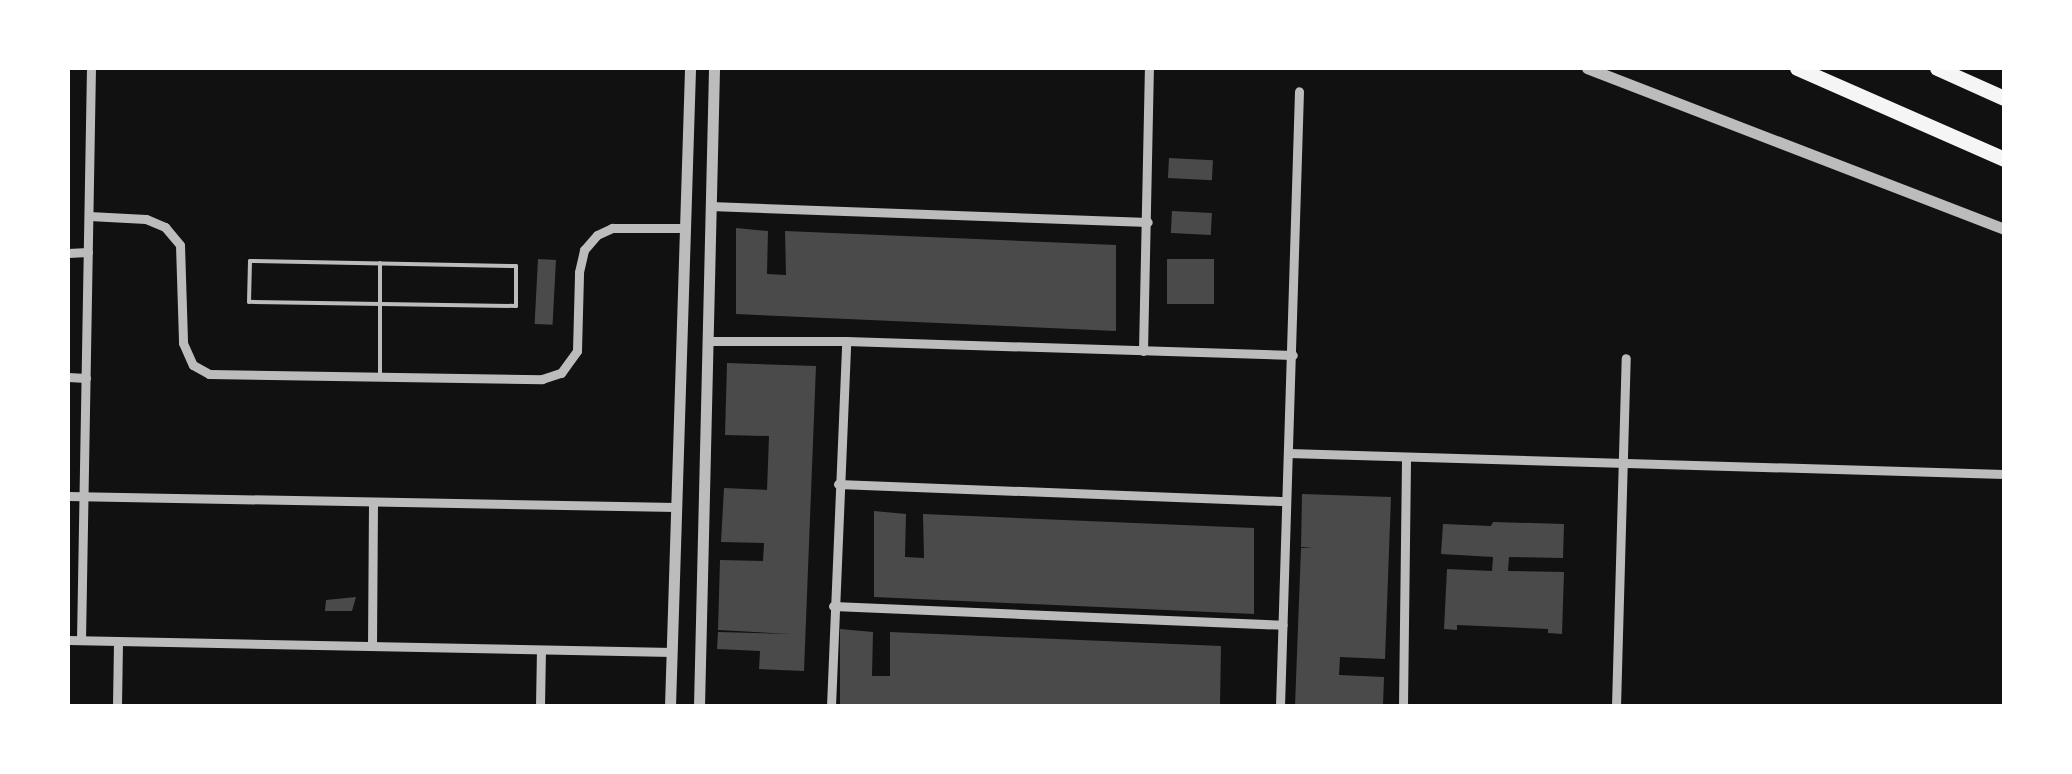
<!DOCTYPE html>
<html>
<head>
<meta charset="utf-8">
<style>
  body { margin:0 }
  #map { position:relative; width:2072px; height:774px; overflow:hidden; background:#111; font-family:"Noto Sans",sans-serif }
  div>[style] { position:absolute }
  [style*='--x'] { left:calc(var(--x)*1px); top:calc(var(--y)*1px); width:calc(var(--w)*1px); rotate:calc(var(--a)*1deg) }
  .building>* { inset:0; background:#4a4a4a; transform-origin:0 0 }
  .service>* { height:4px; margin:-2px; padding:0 2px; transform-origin:2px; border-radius:2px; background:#bcbcbc }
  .minor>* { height:9px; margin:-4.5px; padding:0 4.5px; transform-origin:4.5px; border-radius:4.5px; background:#bcbcbc }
  .tertiary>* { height:11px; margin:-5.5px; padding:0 5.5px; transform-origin:5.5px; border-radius:5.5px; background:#bcbcbc }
  .motorway>* { height:15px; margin:-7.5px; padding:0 7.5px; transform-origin:7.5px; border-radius:7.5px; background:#f5f5f5 }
  span { translate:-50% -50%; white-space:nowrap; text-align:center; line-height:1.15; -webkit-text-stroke:8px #fff; paint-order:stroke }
  .frame { position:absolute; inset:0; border:70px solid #fff; pointer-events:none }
</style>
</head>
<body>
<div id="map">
  <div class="building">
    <i style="left:1169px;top:158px;width:44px;height:20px;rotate:3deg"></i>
    <i style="left:1172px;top:211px;width:40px;height:22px;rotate:3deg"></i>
    <i style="clip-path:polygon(736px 228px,768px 231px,767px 274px,786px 275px,785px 231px,1116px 245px,1116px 331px,736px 314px)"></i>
    <i style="left:538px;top:259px;width:18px;height:65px;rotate:3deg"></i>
    <i style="left:1167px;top:259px;width:47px;height:45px"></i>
    <i style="clip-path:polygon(727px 363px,816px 366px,804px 671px,759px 669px,760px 651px,717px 649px,718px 632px,792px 634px,718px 630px,720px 560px,763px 561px,764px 543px,721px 542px,724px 488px,767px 490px,769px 436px,725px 435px)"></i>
    <i style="clip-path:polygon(1302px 494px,1391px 497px,1385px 659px,1340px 657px,1339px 675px,1384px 677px,1383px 706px,1295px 706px,1301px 548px,1313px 548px,1301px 547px)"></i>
    <i style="clip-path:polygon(874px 511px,906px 514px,905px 557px,924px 558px,923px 514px,1254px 528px,1254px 614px,874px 597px)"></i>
    <i style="clip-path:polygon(1493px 522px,1564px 524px,1563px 558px,1509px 557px,1508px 571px,1564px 572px,1562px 634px,1548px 633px,1548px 629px,1457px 625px,1457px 630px,1444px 629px,1447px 569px,1492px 571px,1493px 557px,1441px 554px,1443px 524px,1491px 526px)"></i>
    <i style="clip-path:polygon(356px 597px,352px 611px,325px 611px,326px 600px)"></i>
    <i style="clip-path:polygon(840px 629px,873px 632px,872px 676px,890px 676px,890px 632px,1221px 646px,1220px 706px,840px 706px)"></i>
  </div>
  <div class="service">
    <i style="--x:250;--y:261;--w:266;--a:1.1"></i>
    <i style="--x:516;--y:266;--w:40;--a:90"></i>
    <i style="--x:516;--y:306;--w:267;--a:-179.1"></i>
    <i style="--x:249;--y:302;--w:41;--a:-88.6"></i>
    <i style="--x:380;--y:263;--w:114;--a:90"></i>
  </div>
  <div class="minor">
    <i style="--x:710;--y:206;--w:438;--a:2.1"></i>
    <i style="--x:89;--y:216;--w:57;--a:3"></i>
    <i style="--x:146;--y:219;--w:21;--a:23"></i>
    <i style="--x:165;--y:227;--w:23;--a:50"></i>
    <i style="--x:180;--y:245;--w:98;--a:88.2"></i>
    <i style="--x:183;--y:343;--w:24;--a:66"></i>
    <i style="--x:193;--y:365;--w:18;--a:29"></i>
    <i style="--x:209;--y:374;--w:333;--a:0.9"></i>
    <i style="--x:542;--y:379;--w:20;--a:-18"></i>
    <i style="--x:561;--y:373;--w:27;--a:-54"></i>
    <i style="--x:577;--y:351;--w:79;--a:-88.5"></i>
    <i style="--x:579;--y:272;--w:23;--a:-77"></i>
    <i style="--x:584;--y:250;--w:20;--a:-49"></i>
    <i style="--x:597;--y:235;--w:17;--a:-25"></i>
    <i style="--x:612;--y:228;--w:73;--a:0"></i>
    <i style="--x:68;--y:253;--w:20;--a:-3"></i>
    <i style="--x:710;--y:341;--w:136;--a:0"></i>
    <i style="--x:846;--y:341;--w:447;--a:1.8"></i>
    <i style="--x:1143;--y:351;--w:283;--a:-88.8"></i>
    <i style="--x:68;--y:377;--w:18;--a:3"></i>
    <i style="--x:1288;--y:453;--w:716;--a:1.68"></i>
    <i style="--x:838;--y:484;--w:448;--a:2.2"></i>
    <i style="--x:68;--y:496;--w:608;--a:1.04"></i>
    <i style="--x:833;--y:606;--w:450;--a:2.4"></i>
    <i style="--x:68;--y:640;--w:604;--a:1.14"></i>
    <i style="--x:81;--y:640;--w:572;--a:-89"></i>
    <i style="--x:372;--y:646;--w:144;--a:-89.6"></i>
    <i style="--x:117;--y:706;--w:65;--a:-89.1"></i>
    <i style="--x:540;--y:706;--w:56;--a:-89"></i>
    <i style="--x:831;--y:706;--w:365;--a:-87.6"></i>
    <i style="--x:1280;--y:706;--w:615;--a:-88.23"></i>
    <i style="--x:1403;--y:706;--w:249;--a:-89.3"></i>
    <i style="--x:1616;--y:706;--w:348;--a:-88.4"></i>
  </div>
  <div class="tertiary">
    <i style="--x:1587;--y:68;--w:447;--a:21.1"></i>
    <i style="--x:670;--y:706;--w:638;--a:-88.2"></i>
    <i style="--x:699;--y:706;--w:638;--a:-88.65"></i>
  </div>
  <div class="motorway">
    <i style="--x:1797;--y:68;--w:226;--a:23.7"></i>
    <i style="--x:1937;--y:68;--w:73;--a:24.1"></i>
  </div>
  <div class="frame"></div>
</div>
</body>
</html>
